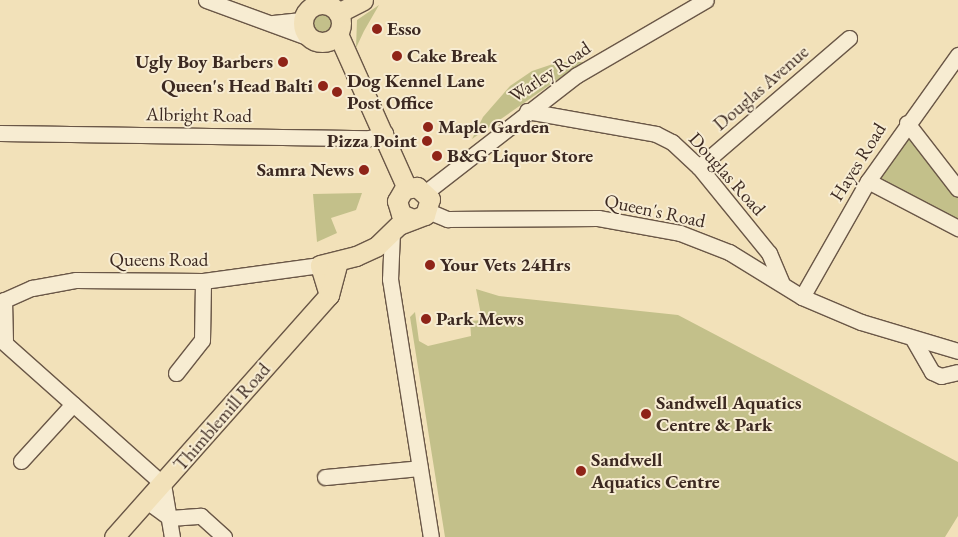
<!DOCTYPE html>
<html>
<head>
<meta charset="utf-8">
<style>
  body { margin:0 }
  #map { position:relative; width:958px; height:537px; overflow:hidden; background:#f2e1b9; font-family:"EB Garamond",serif }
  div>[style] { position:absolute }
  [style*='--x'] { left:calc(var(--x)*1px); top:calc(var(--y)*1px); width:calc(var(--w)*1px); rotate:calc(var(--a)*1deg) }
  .green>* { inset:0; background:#c3c08a }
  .round { border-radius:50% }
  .roads { filter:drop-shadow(1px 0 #6a5747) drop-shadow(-1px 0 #6a5747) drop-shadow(0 1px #6a5747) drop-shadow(0 -1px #6a5747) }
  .minor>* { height:15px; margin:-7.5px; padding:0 7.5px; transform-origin:7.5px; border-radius:7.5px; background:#f7ecd2 }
  .major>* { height:19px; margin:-9.5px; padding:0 9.5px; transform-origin:9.5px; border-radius:9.5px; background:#f2e1b9 }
  .major>.ring { margin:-9.5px; padding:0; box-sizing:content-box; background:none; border:19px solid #f2e1b9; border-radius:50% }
  .dots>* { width:14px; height:14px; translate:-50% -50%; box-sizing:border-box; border:2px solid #f7ecd2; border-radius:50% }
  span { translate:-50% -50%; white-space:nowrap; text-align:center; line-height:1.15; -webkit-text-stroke:4px #f7ecd2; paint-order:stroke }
  .poi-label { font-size:19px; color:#3c2921; font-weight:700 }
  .left { translate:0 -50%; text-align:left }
  .right { translate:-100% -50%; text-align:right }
  .street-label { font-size:19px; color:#3c2921 }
</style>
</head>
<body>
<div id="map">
  <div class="green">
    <i style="clip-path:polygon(379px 5px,364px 31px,356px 48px,357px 20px)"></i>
    <i class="round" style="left:310px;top:10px;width:26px;height:26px"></i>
    <i style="clip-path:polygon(559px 62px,583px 62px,472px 139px,483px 117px,510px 86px,532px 71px)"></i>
    <i style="clip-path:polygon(909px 134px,958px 194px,958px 224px,878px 179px)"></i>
    <i style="clip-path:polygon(362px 193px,356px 210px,331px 218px,337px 233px,317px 242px,313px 194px)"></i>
    <i style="clip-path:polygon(476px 289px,499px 296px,678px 315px,958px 462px,958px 516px,945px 537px,445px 537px,410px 317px,415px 312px,419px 341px,428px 346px,471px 336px,470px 321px,482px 320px)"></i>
  </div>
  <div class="roads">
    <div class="minor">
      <i style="--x:206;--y:0;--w:111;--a:20.1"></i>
      <i style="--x:322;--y:0;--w:4;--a:76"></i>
      <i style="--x:273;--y:23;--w:31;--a:-6"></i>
      <i style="--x:527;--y:111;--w:131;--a:10.1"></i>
      <i style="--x:656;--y:134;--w:18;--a:27"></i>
      <i style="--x:672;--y:142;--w:37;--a:43"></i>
      <i style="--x:699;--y:167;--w:111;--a:50.9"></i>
      <i style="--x:769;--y:253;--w:33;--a:67"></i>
      <i style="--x:907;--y:123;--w:83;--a:52.3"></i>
      <i style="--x:0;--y:133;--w:370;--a:0.8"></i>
      <i style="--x:370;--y:138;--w:16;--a:-18"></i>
      <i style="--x:699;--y:167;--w:198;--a:-40.7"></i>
      <i style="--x:868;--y:181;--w:102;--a:27.6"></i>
      <i style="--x:426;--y:192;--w:191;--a:-37.8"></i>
      <i style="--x:577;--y:75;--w:149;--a:-30.2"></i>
      <i style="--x:428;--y:211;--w:21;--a:23"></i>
      <i style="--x:447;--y:219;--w:151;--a:-0.4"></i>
      <i style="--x:598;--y:218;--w:83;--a:10.4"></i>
      <i style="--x:680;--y:233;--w:53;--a:21.2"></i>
      <i style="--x:729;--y:252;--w:86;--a:31.7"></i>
      <i style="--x:802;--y:297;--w:64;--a:23"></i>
      <i style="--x:861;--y:322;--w:101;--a:16.6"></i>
      <i style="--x:392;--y:232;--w:47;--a:92.4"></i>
      <i style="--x:390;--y:279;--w:261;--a:81"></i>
      <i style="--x:802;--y:297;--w:133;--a:-60.4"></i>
      <i style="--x:868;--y:181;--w:155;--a:-54.5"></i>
      <i style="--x:4;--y:300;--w:40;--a:88.6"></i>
      <i style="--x:0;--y:302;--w:35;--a:-24"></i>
      <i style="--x:32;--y:288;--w:45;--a:-10.3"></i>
      <i style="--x:76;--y:280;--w:127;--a:0.5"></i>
      <i style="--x:203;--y:281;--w:118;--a:-7.8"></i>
      <i style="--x:0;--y:339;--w:218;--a:41.7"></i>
      <i style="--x:163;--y:484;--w:54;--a:80.4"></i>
      <i style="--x:913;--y:339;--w:38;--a:60"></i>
      <i style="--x:932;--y:372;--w:10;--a:24"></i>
      <i style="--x:941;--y:376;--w:17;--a:-13"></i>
      <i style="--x:176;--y:373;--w:42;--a:-51.8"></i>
      <i style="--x:202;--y:340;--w:59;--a:-89"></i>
      <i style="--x:21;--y:461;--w:77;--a:-47.6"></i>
      <i style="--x:325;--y:477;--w:95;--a:-5.4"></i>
      <i style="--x:148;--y:502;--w:27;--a:36"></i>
      <i style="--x:170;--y:518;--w:31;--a:-4"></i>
      <i style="--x:201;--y:516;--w:31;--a:42"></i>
    </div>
    <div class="major">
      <i class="ring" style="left:303px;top:4px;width:19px;height:19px"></i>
      <i style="--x:338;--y:13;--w:28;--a:-27"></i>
      <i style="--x:338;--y:34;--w:169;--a:65.9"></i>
      <i style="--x:329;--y:295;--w:31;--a:-107"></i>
      <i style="--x:320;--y:265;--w:37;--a:-14"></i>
      <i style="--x:356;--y:256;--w:23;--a:-25"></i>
      <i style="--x:377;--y:246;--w:30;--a:-44"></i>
      <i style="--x:399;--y:225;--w:28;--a:-21"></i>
      <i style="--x:425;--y:215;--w:17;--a:-73"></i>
      <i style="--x:430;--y:199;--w:18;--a:-137"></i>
      <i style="--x:417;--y:187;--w:13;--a:171"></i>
      <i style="--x:404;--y:189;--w:14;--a:120"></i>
      <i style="--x:397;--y:201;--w:14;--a:73"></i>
      <i style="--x:401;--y:214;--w:13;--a:23"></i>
      <i style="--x:114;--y:537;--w:324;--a:-48.4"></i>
      <i style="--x:329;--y:295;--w:34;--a:-75"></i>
    </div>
  </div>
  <div class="dots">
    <i style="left:377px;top:29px;background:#8f2418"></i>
    <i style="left:397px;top:56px;background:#8f2418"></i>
    <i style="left:283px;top:62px;background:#8f2418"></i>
    <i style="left:323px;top:86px;background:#8f2418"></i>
    <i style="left:337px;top:92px;background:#8f2418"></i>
    <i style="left:428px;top:127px;background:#8f2418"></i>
    <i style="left:427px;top:141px;background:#8f2418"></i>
    <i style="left:437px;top:156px;background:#8f2418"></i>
    <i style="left:364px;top:170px;background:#8f2418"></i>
    <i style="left:430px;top:265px;background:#8f2418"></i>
    <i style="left:426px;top:319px;background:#8f2418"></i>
    <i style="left:646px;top:414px;background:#8f2418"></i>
    <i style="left:581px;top:471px;background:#8f2418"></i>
  </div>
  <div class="poi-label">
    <span class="left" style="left:387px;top:29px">Esso</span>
    <span class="left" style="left:407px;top:56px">Cake Break</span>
    <span class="right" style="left:273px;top:62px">Ugly Boy Barbers</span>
    <span class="left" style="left:347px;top:92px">Dog Kennel Lane<br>Post Office</span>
    <span class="right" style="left:313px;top:86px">Queen's Head Balti</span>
    <span class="left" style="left:438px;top:127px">Maple Garden</span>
    <span class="right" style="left:417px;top:141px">Pizza Point</span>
    <span class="left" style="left:447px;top:156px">B&amp;G Liquor Store</span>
    <span class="right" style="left:354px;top:170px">Samra News</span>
    <span class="left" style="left:440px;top:265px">Your Vets 24Hrs</span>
    <span class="left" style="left:436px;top:319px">Park Mews</span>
    <span class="left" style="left:656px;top:414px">Sandwell Aquatics<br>Centre &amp; Park</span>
    <span class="left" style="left:591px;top:471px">Sandwell<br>Aquatics Centre</span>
  </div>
  <div class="street-label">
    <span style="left:550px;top:72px;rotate:-34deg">Warley Road</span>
    <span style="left:761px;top:88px;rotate:-41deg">Douglas Avenue</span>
    <span style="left:199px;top:115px;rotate:1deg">Albright Road</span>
    <span style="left:858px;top:162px;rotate:-58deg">Hayes Road</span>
    <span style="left:727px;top:174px;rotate:48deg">Douglas Road</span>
    <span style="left:655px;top:211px;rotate:12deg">Queen's Road</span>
    <span style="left:159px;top:260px">Queens Road</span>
    <span style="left:222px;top:417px;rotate:-49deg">Thimblemill Road</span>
  </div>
</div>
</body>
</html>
